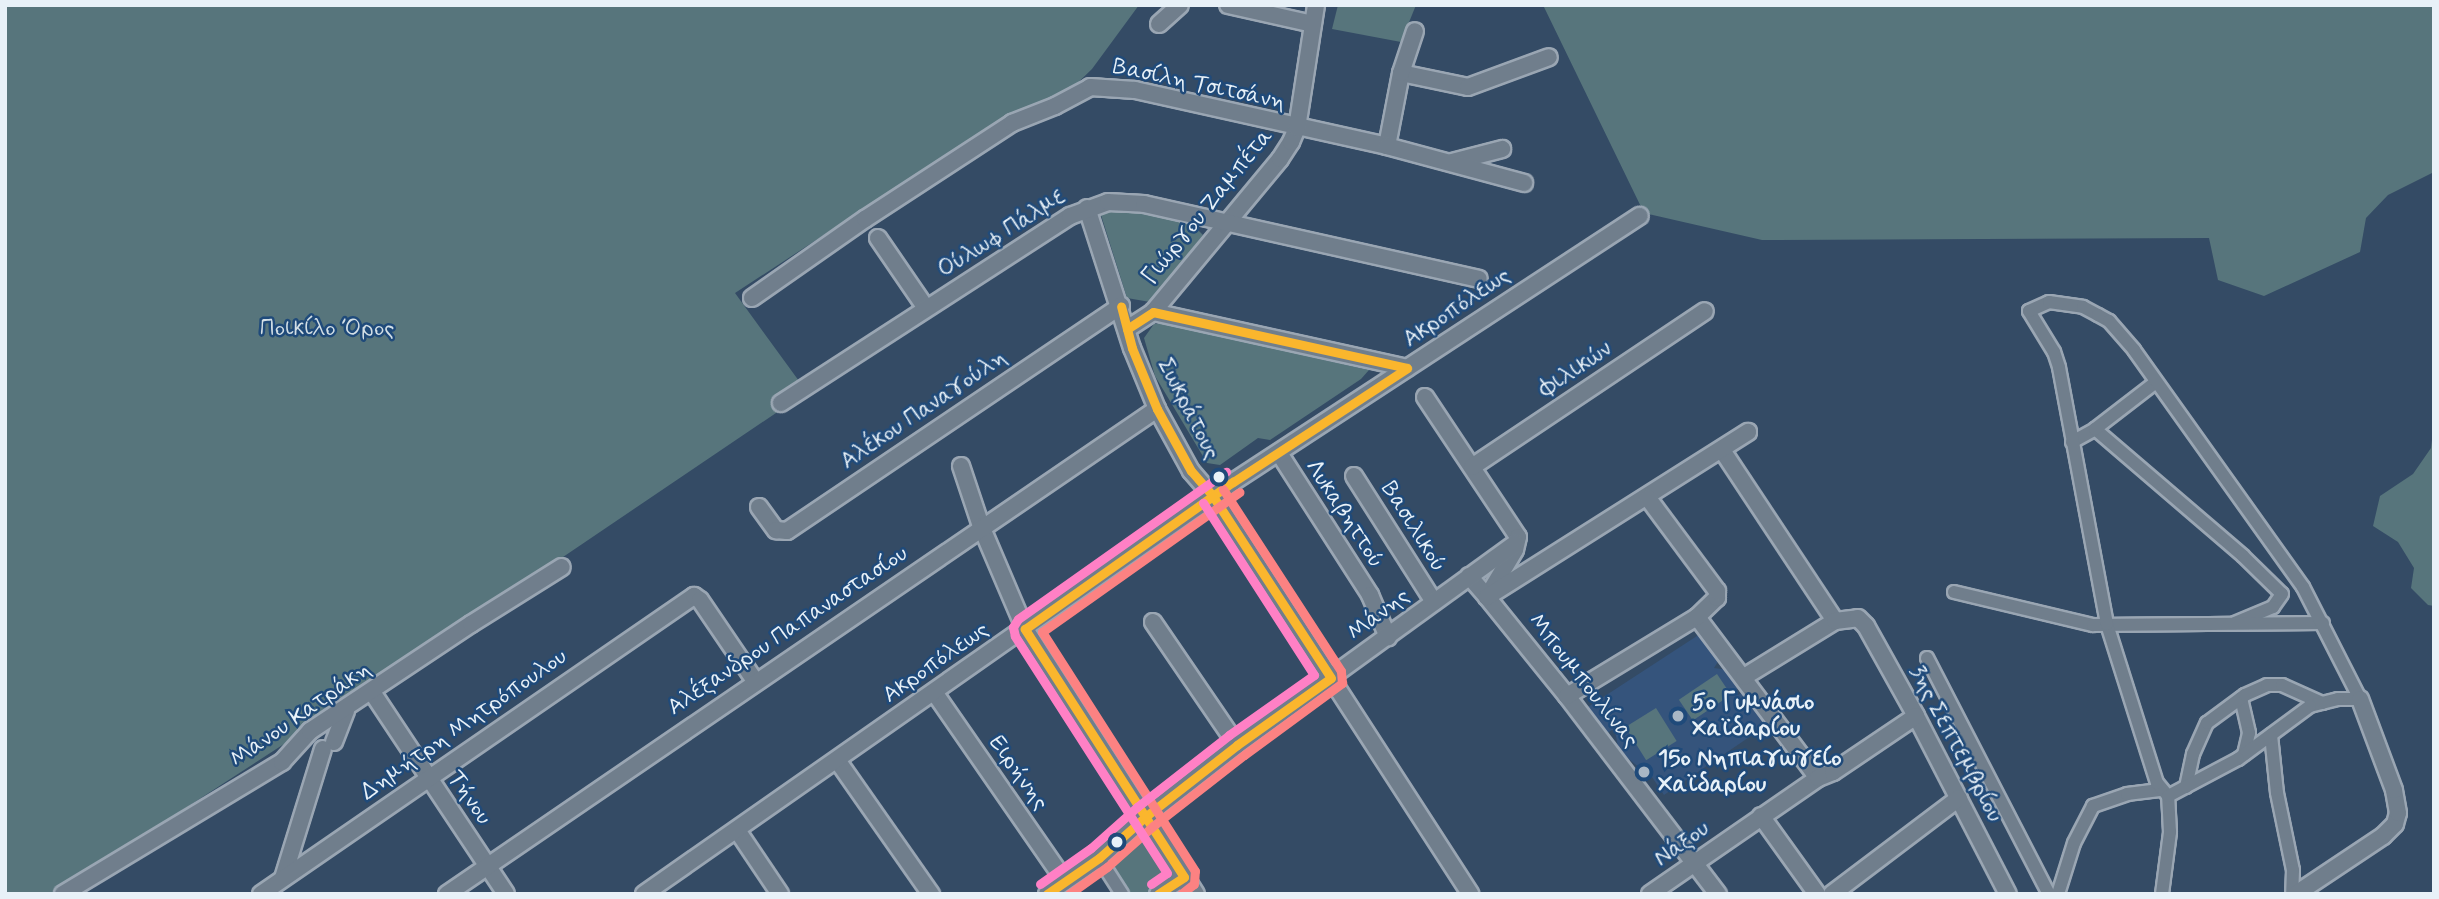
<!DOCTYPE html>
<html>
<head>
<meta charset="utf-8">
<style>
  body { margin:0 }
  #map { position:relative; width:2439px; height:899px; overflow:hidden; background:#344b65; font-family:Mynerve,sans-serif }
  div>[style] { position:absolute }
  [style*='--x'] { left:calc(var(--x)*1px); top:calc(var(--y)*1px); width:calc(var(--w)*1px); rotate:calc(var(--a)*1deg) }
  .built>* { inset:0; background:#35547c }
  .green>* { inset:0; background:#57757c; transform-origin:0 0 }
  .roads { filter:drop-shadow(2px 0 #9aa6b3) drop-shadow(-2px 0 #9aa6b3) drop-shadow(0 2px #9aa6b3) drop-shadow(0 -2px #9aa6b3) }
  .pedestrian>* { height:12px; margin:-6px; padding:0 6px; transform-origin:6px; border-radius:6px; background:#707e8c }
  .minor>* { height:16px; margin:-8px; padding:0 8px; transform-origin:8px; border-radius:8px; background:#707e8c }
  .tertiary>* { height:19px; margin:-9.5px; padding:0 9.5px; transform-origin:9.5px; border-radius:9.5px; background:#707e8c }
  .bus-1>* { height:9px; margin:-4.5px; padding:0 4.5px; transform-origin:4.5px; border-radius:4.5px; background:#fab62d }
  .bus-2>* { height:9px; margin:-4.5px; padding:0 4.5px; transform-origin:4.5px; border-radius:4.5px; background:#fc8282 }
  .bus-3>* { height:9px; margin:-4.5px; padding:0 4.5px; transform-origin:4.5px; border-radius:4.5px; background:#ff80c5 }
  .dots>* { width:19px; height:19px; translate:-50% -50%; box-sizing:border-box; border:4px solid #1f4a7a; border-radius:50% }
  span { translate:-50% -50%; white-space:nowrap; text-align:center; line-height:1.15; -webkit-text-stroke:5px #1f4a7a; paint-order:stroke }
  .street-label { font-size:23px; color:#e8f1f8 }
  .park-label { font-size:23px; color:#d3dfe6 }
  .poi-label { font-size:23px; color:#e8f1f8; font-weight:700 }
  .left { translate:0 -50%; text-align:left }
  .frame { position:absolute; inset:0; border:7px solid #e8f1f8; pointer-events:none }
</style>
</head>
<body>
<div id="map">
  <div class="built">
    <i style="clip-path:polygon(1700px 634px,1719px 660px,1714px 668px,1728px 670px,1736px 681px,1738px 695px,1745px 691px,1767px 725px,1664px 795px,1650px 774px,1641px 780px,1636px 773px,1641px 769px,1619px 751px,1615px 732px,1612px 730px,1607px 733px,1588px 707px)"></i>
  </div>
  <div class="green">
    <i style="clip-path:polygon(5px 5px,1139px 5px,1092px 69px,1063px 97px,853px 216px,735px 293px,807px 392px,344px 705px,53px 894px,5px 894px)"></i>
    <i style="clip-path:polygon(1338px 5px,1416px 5px,1401px 42px,1332px 29px)"></i>
    <i style="clip-path:polygon(1543px 5px,2434px 5px,2434px 172px,2388px 195px,2366px 218px,2360px 252px,2264px 296px,2218px 280px,2209px 238px,1762px 240px,1644px 213px)"></i>
    <i style="clip-path:polygon(1125px 207px,1192px 224px,1203px 235px,1150px 302px,1127px 298px,1101px 215px)"></i>
    <i style="clip-path:polygon(1163px 323px,1369px 370px,1361px 379px,1270px 440px,1258px 438px,1220px 465px,1207px 463px,1155px 376px,1144px 338px,1154px 324px)"></i>
    <i style="clip-path:polygon(2434px 423px,2434px 606px,2428px 605px,2411px 588px,2414px 568px,2398px 542px,2373px 526px,2380px 496px,2413px 474px,2431px 448px)"></i>
    <i style="left:1717px;top:674px;width:25px;height:46px;rotate:56deg"></i>
    <i style="left:1656px;top:708px;width:39px;height:36px;rotate:58deg"></i>
    <i style="clip-path:polygon(1145px 840px,1171px 877px,1149px 894px,1129px 894px,1109px 864px)"></i>
  </div>
  <div class="roads">
    <div class="pedestrian">
      <i style="--x:2095;--y:429;--w:195;--a:40.6"></i>
      <i style="--x:2243;--y:556;--w:54;--a:44.3"></i>
      <i style="--x:2282;--y:594;--w:16;--a:125"></i>
      <i style="--x:2273;--y:607;--w:41;--a:157.2"></i>
      <i style="--x:2072;--y:442;--w:26;--a:-29"></i>
      <i style="--x:2095;--y:429;--w:77;--a:-37.6"></i>
      <i style="--x:1954;--y:592;--w:143;--a:13.4"></i>
      <i style="--x:2093;--y:625;--w:230;--a:-0.5"></i>
      <i style="--x:1927;--y:658;--w:266;--a:62.7"></i>
      <i style="--x:2241;--y:698;--w:36;--a:77"></i>
      <i style="--x:2249;--y:733;--w:22;--a:103"></i>
      <i style="--x:2271;--y:735;--w:58;--a:84.1"></i>
      <i style="--x:2277;--y:793;--w:79;--a:78.3"></i>
      <i style="--x:2293;--y:870;--w:24;--a:92"></i>
      <i style="--x:2186;--y:787;--w:34;--a:-78"></i>
      <i style="--x:2193;--y:754;--w:34;--a:-66"></i>
      <i style="--x:2207;--y:723;--w:47;--a:-36.4"></i>
      <i style="--x:2245;--y:695;--w:24;--a:-24"></i>
      <i style="--x:2267;--y:685;--w:15;--a:0"></i>
      <i style="--x:2282;--y:685;--w:44;--a:24.2"></i>
      <i style="--x:1099;--y:858;--w:43;--a:57.4"></i>
      <i style="--x:2058;--y:894;--w:53;--a:-72.6"></i>
      <i style="--x:2074;--y:843;--w:42;--a:-62.8"></i>
      <i style="--x:2093;--y:806;--w:36;--a:-19"></i>
      <i style="--x:2127;--y:794;--w:35;--a:-7"></i>
      <i style="--x:2162;--y:894;--w:63;--a:-82.6"></i>
      <i style="--x:2170;--y:832;--w:36;--a:-93"></i>
      <i style="--x:2168;--y:796;--w:17;--a:-130"></i>
      <i style="--x:2157;--y:783;--w:167;--a:-107.5"></i>
      <i style="--x:2107;--y:624;--w:261;--a:-100.6"></i>
      <i style="--x:2059;--y:367;--w:16;--a:-108"></i>
      <i style="--x:2054;--y:352;--w:48;--a:-121.4"></i>
      <i style="--x:2029;--y:311;--w:22;--a:-24"></i>
      <i style="--x:2049;--y:302;--w:34;--a:8"></i>
      <i style="--x:2083;--y:307;--w:17;--a:28"></i>
      <i style="--x:2098;--y:315;--w:13;--a:29"></i>
      <i style="--x:2109;--y:321;--w:38;--a:49"></i>
      <i style="--x:2134;--y:350;--w:291;--a:54.5"></i>
      <i style="--x:2303;--y:587;--w:126;--a:63"></i>
      <i style="--x:2360;--y:699;--w:22;--a:180"></i>
      <i style="--x:2338;--y:699;--w:29;--a:166"></i>
      <i style="--x:2310;--y:706;--w:89;--a:143.6"></i>
      <i style="--x:2238;--y:759;--w:79;--a:152.1"></i>
    </div>
    <div class="minor">
      <i style="--x:1228;--y:5;--w:87;--a:12.6"></i>
      <i style="--x:1159;--y:24;--w:28;--a:-42"></i>
      <i style="--x:1401;--y:73;--w:68;--a:11.8"></i>
      <i style="--x:1468;--y:87;--w:86;--a:-20.3"></i>
      <i style="--x:1387;--y:146;--w:74;--a:-79.1"></i>
      <i style="--x:1401;--y:73;--w:44;--a:-71.6"></i>
      <i style="--x:1452;--y:162;--w:52;--a:-14.6"></i>
      <i style="--x:1087;--y:208;--w:147;--a:72.2"></i>
      <i style="--x:1132;--y:348;--w:66;--a:67.7"></i>
      <i style="--x:1157;--y:409;--w:71;--a:61.3"></i>
      <i style="--x:1191;--y:471;--w:33;--a:49"></i>
      <i style="--x:1213;--y:496;--w:474;--a:57.1"></i>
      <i style="--x:878;--y:238;--w:85;--a:55.6"></i>
      <i style="--x:752;--y:298;--w:138;--a:-35"></i>
      <i style="--x:865;--y:219;--w:176;--a:-33.1"></i>
      <i style="--x:1012;--y:123;--w:46;--a:-21.6"></i>
      <i style="--x:1055;--y:106;--w:40;--a:-28"></i>
      <i style="--x:1090;--y:87;--w:45;--a:3.8"></i>
      <i style="--x:1135;--y:90;--w:258;--a:12.5"></i>
      <i style="--x:1387;--y:146;--w:142;--a:15.1"></i>
      <i style="--x:1153;--y:312;--w:199;--a:-50.3"></i>
      <i style="--x:1280;--y:159;--w:20;--a:-57"></i>
      <i style="--x:1291;--y:142;--w:15;--a:-67"></i>
      <i style="--x:1297;--y:128;--w:124;--a:-81.2"></i>
      <i style="--x:1127;--y:329;--w:31;--a:-33"></i>
      <i style="--x:1153;--y:312;--w:260;--a:12.4"></i>
      <i style="--x:1425;--y:397;--w:168;--a:56.4"></i>
      <i style="--x:1518;--y:537;--w:13;--a:103"></i>
      <i style="--x:1515;--y:550;--w:55;--a:120.8"></i>
      <i style="--x:1487;--y:597;--w:127;--a:51.1"></i>
      <i style="--x:1567;--y:696;--w:249;--a:52.7"></i>
      <i style="--x:781;--y:403;--w:344;--a:-32.9"></i>
      <i style="--x:1070;--y:216;--w:40;--a:-20.2"></i>
      <i style="--x:1108;--y:202;--w:36;--a:3"></i>
      <i style="--x:1144;--y:204;--w:343;--a:12.6"></i>
      <i style="--x:1722;--y:450;--w:205;--a:56.5"></i>
      <i style="--x:1279;--y:453;--w:169;--a:57.3"></i>
      <i style="--x:1370;--y:595;--w:46;--a:66.8"></i>
      <i style="--x:961;--y:466;--w:63;--a:71.6"></i>
      <i style="--x:981;--y:526;--w:112;--a:66.9"></i>
      <i style="--x:1025;--y:629;--w:223;--a:57.4"></i>
      <i style="--x:1472;--y:467;--w:280;--a:-33.8"></i>
      <i style="--x:1354;--y:476;--w:149;--a:57.6"></i>
      <i style="--x:759;--y:507;--w:29;--a:54"></i>
      <i style="--x:776;--y:530;--w:11;--a:5"></i>
      <i style="--x:787;--y:531;--w:403;--a:-34"></i>
      <i style="--x:1469;--y:576;--w:28;--a:49"></i>
      <i style="--x:1487;--y:597;--w:309;--a:-32.3"></i>
      <i style="--x:1697;--y:617;--w:201;--a:53.1"></i>
      <i style="--x:1153;--y:622;--w:149;--a:55.7"></i>
      <i style="--x:1744;--y:677;--w:107;--a:-31.6"></i>
      <i style="--x:1835;--y:621;--w:23;--a:-7"></i>
      <i style="--x:1858;--y:618;--w:11;--a:45"></i>
      <i style="--x:1866;--y:626;--w:103;--a:60.9"></i>
      <i style="--x:1916;--y:716;--w:200;--a:62.7"></i>
      <i style="--x:372;--y:692;--w:242;--a:56.4"></i>
      <i style="--x:934;--y:692;--w:230;--a:55.3"></i>
      <i style="--x:1567;--y:696;--w:152;--a:-31.3"></i>
      <i style="--x:1697;--y:617;--w:28;--a:-44"></i>
      <i style="--x:1717;--y:598;--w:7;--a:-90"></i>
      <i style="--x:1717;--y:591;--w:116;--a:-126.6"></i>
      <i style="--x:334;--y:742;--w:34;--a:-69"></i>
      <i style="--x:837;--y:760;--w:164;--a:55"></i>
      <i style="--x:1761;--y:816;--w:96;--a:54.3"></i>
      <i style="--x:737;--y:830;--w:77;--a:56.1"></i>
      <i style="--x:283;--y:878;--w:135;--a:-72.8"></i>
      <i style="--x:63;--y:894;--w:256;--a:-31.1"></i>
      <i style="--x:282;--y:762;--w:42;--a:-47.9"></i>
      <i style="--x:310;--y:731;--w:193;--a:-33.6"></i>
      <i style="--x:471;--y:624;--w:107;--a:-32.1"></i>
      <i style="--x:261;--y:894;--w:526;--a:-34.54"></i>
      <i style="--x:694;--y:596;--w:7;--a:34"></i>
      <i style="--x:700;--y:600;--w:98;--a:55.8"></i>
      <i style="--x:447;--y:894;--w:860;--a:-34.34"></i>
      <i style="--x:644;--y:894;--w:719;--a:-34.97"></i>
      <i style="--x:1233;--y:482;--w:486;--a:-33.2"></i>
      <i style="--x:1047;--y:894;--w:63;--a:-34.7"></i>
      <i style="--x:1099;--y:858;--w:62;--a:-41.7"></i>
      <i style="--x:1145;--y:817;--w:117;--a:-38"></i>
      <i style="--x:1237;--y:745;--w:344;--a:-35.9"></i>
      <i style="--x:1158;--y:894;--w:31;--a:-33"></i>
      <i style="--x:1650;--y:894;--w:204;--a:-34.6"></i>
      <i style="--x:1818;--y:778;--w:16;--a:-22"></i>
      <i style="--x:1833;--y:772;--w:100;--a:-34"></i>
      <i style="--x:1832;--y:894;--w:159;--a:-37.1"></i>
      <i style="--x:2296;--y:894;--w:105;--a:-33.7"></i>
      <i style="--x:2383;--y:836;--w:17;--a:-45"></i>
      <i style="--x:2395;--y:824;--w:11;--a:-75"></i>
      <i style="--x:2398;--y:813;--w:23;--a:-100"></i>
      <i style="--x:2394;--y:790;--w:97;--a:-110.5"></i>
    </div>
    <div class="tertiary">
      <i style="--x:1145;--y:817;--w:91;--a:57.5"></i>
    </div>
  </div>
  <div class="bus-1">
    <i style="--x:1127;--y:329;--w:31;--a:-33"></i>
    <i style="--x:1153;--y:312;--w:260;--a:12.4"></i>
    <i style="--x:1047;--y:894;--w:63;--a:-34.7"></i>
    <i style="--x:1099;--y:858;--w:62;--a:-41.7"></i>
    <i style="--x:1145;--y:817;--w:117;--a:-38"></i>
    <i style="--x:1237;--y:745;--w:115;--a:-35.5"></i>
    <i style="--x:1331;--y:678;--w:217;--a:-123"></i>
    <i style="--x:1213;--y:496;--w:33;--a:-131"></i>
    <i style="--x:1191;--y:471;--w:71;--a:-118.7"></i>
    <i style="--x:1157;--y:409;--w:66;--a:-112.3"></i>
    <i style="--x:1132;--y:348;--w:43;--a:-104.7"></i>
    <i style="--x:1158;--y:894;--w:31;--a:-33"></i>
    <i style="--x:1184;--y:877;--w:295;--a:-122.7"></i>
    <i style="--x:1025;--y:629;--w:255;--a:-35.3"></i>
    <i style="--x:1233;--y:482;--w:208;--a:-33.2"></i>
  </div>
  <div class="bus-2">
    <i style="--x:1069;--y:894;--w:47;--a:-35.4"></i>
    <i style="--x:1107;--y:867;--w:62;--a:-41.7"></i>
    <i style="--x:1153;--y:826;--w:115;--a:-38"></i>
    <i style="--x:1244;--y:755;--w:122;--a:-36.3"></i>
    <i style="--x:1342;--y:683;--w:12;--a:-95"></i>
    <i style="--x:1341;--y:671;--w:217;--a:-123"></i>
    <i style="--x:1181;--y:894;--w:16;--a:-38"></i>
    <i style="--x:1194;--y:884;--w:13;--a:-86"></i>
    <i style="--x:1195;--y:871;--w:284;--a:-122.6"></i>
    <i style="--x:1042;--y:632;--w:242;--a:-35.3"></i>
  </div>
  <div class="bus-3">
    <i style="--x:1040;--y:884;--w:62;--a:-35.2"></i>
    <i style="--x:1091;--y:848;--w:62;--a:-41.7"></i>
    <i style="--x:1137;--y:807;--w:117;--a:-38"></i>
    <i style="--x:1229;--y:735;--w:104;--a:-35.2"></i>
    <i style="--x:1314;--y:675;--w:205;--a:-122.8"></i>
    <i style="--x:1151;--y:884;--w:19;--a:-35"></i>
    <i style="--x:1167;--y:873;--w:282;--a:-122.7"></i>
    <i style="--x:1015;--y:636;--w:9;--a:-103"></i>
    <i style="--x:1013;--y:627;--w:9;--a:-58"></i>
    <i style="--x:1018;--y:619;--w:255;--a:-35.3"></i>
  </div>
  <div class="dots">
    <i style="left:1219px;top:477px;background:#e8f1f8"></i>
    <i style="left:1678px;top:716px;background:#a9b7c5"></i>
    <i style="left:1644px;top:772px;background:#a9b7c5"></i>
    <i style="left:1117px;top:842px;background:#e8f1f8"></i>
  </div>
  <div class="street-label">
    <span style="left:1199px;top:85px;rotate:12deg">Βασίλη Τσιτσάνη</span>
    <span style="left:1208px;top:207px;rotate:-51deg">Γιώργου Ζαμπέτα</span>
    <span style="left:1002px;top:234px;rotate:-32deg">Ούλωφ Πάλμε</span>
    <span style="left:1457px;top:308px;rotate:-34deg">Ακροπόλεως</span>
    <span style="left:1576px;top:370px;rotate:-34deg">Φιλικών</span>
    <span style="left:1188px;top:409px;rotate:63deg">Σωκράτους</span>
    <span style="left:924px;top:410px;rotate:-34deg">Αλέκου Παναγούλη</span>
    <span style="left:1344px;top:514px;rotate:57deg">Λυκαβηττού</span>
    <span style="left:1413px;top:527px;rotate:58deg">Βασιλικού</span>
    <span style="left:1379px;top:615px;rotate:-37deg">Μάνης</span>
    <span style="left:788px;top:631px;rotate:-34deg">Αλέξανδρου Παπαναστασίου</span>
    <span style="left:936px;top:663px;rotate:-35deg">Ακροπόλεως</span>
    <span style="left:1583px;top:681px;rotate:52deg">Μπουμπουλίνας</span>
    <span style="left:301px;top:715px;rotate:-35deg">Μάνου Κατράκη</span>
    <span style="left:464px;top:725px;rotate:-35deg">Δημήτρη Μητρόπουλου</span>
    <span style="left:1955px;top:744px;rotate:62deg">3ης Σεπτεμβρίου</span>
    <span style="left:1018px;top:773px;rotate:55deg">Ειρήνης</span>
    <span style="left:469px;top:798px;rotate:56deg">Τήνου</span>
    <span style="left:1682px;top:844px;rotate:-35deg">Νάξου</span>
  </div>
  <div class="park-label">
    <span style="left:327px;top:329px">Ποικίλο Όρος</span>
  </div>
  <div class="poi-label">
    <span class="left" style="left:1692px;top:716px">5ο Γυμνάσιο<br>Χαϊδαρίου</span>
    <span class="left" style="left:1658px;top:772px">15ο Νηπιαγωγείο<br>Χαϊδαρίου</span>
  </div>
  <div class="frame"></div>
</div>
</body>
</html>
